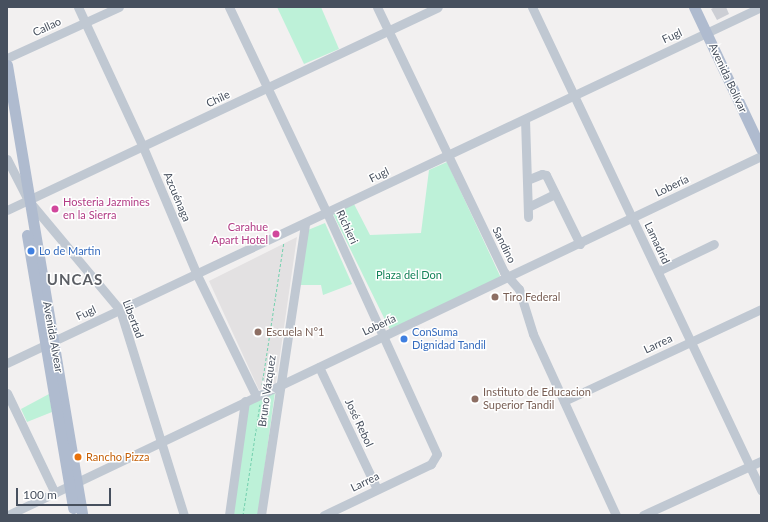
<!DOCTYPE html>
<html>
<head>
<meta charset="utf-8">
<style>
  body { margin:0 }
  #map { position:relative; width:768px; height:522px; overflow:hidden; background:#f2f0f0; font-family:Lato,sans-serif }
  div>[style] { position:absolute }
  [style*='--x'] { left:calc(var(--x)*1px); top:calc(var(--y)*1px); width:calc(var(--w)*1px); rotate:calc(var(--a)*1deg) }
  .education>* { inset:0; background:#e3e1e2 }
  .green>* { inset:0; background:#bdf1d8 }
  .building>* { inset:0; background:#ccced4 }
  .path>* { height:1px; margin-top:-0.5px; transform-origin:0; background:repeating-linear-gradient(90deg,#74d0ae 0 3px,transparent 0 5px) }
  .minor>* { height:9px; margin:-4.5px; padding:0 4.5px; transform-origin:4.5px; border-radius:4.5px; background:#c0c8d2 }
  .major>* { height:11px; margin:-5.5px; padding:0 5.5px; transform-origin:5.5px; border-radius:5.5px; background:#afbbcf }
  .dots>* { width:11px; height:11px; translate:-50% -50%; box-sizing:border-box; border:2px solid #fff; border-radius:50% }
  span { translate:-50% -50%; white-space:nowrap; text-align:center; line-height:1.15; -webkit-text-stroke:3px #fff; paint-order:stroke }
  .street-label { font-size:11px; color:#47505e }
  .hotel-label { font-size:11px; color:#b23c85 }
  .left { translate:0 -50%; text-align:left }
  .right { translate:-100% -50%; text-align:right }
  .shop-label { font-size:11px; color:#366cbe }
  .park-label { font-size:11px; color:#148359 }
  .education-label { font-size:11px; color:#785e54 }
  .food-label { font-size:11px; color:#c56008 }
  .district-label { font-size:15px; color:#5c5f65; font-weight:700; letter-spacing:1px }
  .frame { position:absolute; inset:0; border:8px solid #47505e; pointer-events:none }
  .scale { position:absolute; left:16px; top:488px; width:95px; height:18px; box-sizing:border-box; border:2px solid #47505e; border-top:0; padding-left:5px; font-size:12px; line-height:14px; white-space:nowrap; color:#47505e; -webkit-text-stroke:3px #fff; paint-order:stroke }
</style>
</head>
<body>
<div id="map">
  <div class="education">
    <i style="clip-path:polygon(297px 237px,276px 383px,259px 390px,209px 281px)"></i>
  </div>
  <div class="green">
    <i style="clip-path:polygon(277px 7px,321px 7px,339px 49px,304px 64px)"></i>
    <i style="clip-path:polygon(447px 162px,501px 278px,390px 330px,333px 214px,354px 204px,370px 235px,421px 233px,429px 170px)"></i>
    <i style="clip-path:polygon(325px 223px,352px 284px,323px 295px,321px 285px,300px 285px,308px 230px)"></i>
    <i style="clip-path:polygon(275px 392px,258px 515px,233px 515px,248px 404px)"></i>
    <i style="clip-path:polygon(49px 394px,52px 412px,27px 422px,21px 409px)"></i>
  </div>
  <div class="building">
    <i style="clip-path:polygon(715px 7px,726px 7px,729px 14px,717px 20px,711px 9px)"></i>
  </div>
  <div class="path">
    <i style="--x:262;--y:385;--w:145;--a:-81.3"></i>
    <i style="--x:243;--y:515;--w:112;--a:-81.3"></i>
  </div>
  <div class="minor">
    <i style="--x:78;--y:7;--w:154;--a:65.1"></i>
    <i style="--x:143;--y:147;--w:139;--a:67.1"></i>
    <i style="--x:197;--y:275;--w:135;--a:64"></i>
    <i style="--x:229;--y:7;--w:228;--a:64.6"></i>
    <i style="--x:327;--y:213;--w:265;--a:65.5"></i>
    <i style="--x:437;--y:454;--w:12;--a:121"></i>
    <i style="--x:431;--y:464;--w:119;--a:154.5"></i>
    <i style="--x:377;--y:7;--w:294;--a:64.4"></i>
    <i style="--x:504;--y:272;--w:23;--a:49"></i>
    <i style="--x:519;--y:289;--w:47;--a:72.7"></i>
    <i style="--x:533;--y:334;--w:199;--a:65.4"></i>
    <i style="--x:532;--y:7;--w:535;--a:64.63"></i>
    <i style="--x:7;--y:58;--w:123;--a:-24.5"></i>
    <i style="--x:525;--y:119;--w:98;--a:88.2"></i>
    <i style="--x:7;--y:159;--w:46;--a:62.9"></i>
    <i style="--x:28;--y:200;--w:143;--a:50.1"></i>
    <i style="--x:120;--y:310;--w:215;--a:72.7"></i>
    <i style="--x:527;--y:180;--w:16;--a:-22"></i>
    <i style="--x:542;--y:174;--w:4;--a:14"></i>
    <i style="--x:546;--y:175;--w:77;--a:63.8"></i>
    <i style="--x:528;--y:207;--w:30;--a:-26"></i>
    <i style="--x:7;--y:210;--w:476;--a:-25.2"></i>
    <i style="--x:658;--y:271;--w:62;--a:-25.7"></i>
    <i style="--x:7;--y:363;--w:834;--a:-25.27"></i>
    <i style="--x:319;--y:367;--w:135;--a:64.6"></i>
    <i style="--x:7;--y:393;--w:111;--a:64.4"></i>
    <i style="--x:564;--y:401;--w:217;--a:-25"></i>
    <i style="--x:8;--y:515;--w:834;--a:-25.49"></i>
    <i style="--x:229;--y:515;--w:115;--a:-82"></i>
    <i style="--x:261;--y:515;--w:294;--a:-81.4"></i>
    <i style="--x:643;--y:515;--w:130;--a:-24.6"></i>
  </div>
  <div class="major">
    <i style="--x:694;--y:7;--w:157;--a:64.7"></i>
    <i style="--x:7;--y:65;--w:456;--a:80.5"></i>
    <i style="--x:27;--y:235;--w:277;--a:80.4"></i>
  </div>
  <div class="dots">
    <i style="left:55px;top:209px;background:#d1479c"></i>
    <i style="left:276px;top:234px;background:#d1479c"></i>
    <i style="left:31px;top:251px;background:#3f7fe0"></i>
    <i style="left:495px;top:297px;background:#8d6e63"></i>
    <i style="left:258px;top:332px;background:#8d6e63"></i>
    <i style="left:404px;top:339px;background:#3f7fe0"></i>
    <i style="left:475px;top:399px;background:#8d6e63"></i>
    <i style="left:78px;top:457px;background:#e8710a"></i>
  </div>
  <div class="street-label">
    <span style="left:47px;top:27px;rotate:-25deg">Callao</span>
    <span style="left:672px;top:36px;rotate:-25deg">Fugl</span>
    <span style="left:728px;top:78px;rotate:65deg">Avenida Bolívar</span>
    <span style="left:218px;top:99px;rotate:-25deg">Chile</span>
    <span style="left:379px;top:175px;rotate:-26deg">Fugl</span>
    <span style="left:672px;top:186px;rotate:-26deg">Lobería</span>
    <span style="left:177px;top:197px;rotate:67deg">Azcuénaga</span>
    <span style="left:347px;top:227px;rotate:65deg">Richieri</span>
    <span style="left:657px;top:243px;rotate:65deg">Lamadrid</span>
    <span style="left:504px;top:245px;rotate:64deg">Sandino</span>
    <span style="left:86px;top:313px;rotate:-25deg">Fugl</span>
    <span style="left:133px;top:319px;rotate:69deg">Libertad</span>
    <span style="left:379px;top:325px;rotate:-25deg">Lobería</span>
    <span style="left:53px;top:337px;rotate:80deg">Avenida Alvear</span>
    <span style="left:658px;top:344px;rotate:-25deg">Larrea</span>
    <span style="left:267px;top:391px;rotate:-82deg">Bruno Vázquez</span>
    <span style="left:359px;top:423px;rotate:65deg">José Rebol</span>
    <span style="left:365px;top:482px;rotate:-26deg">Larrea</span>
  </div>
  <div class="hotel-label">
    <span class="left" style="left:63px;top:209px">Hosteria Jazmines<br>en la Sierra</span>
    <span class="right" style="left:268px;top:234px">Carahue<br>Apart Hotel</span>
  </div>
  <div class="shop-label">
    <span class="left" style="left:39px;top:251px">Lo de Martin</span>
    <span class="left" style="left:412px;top:339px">ConSuma<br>Dignidad Tandil</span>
  </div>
  <div class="park-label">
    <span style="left:409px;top:275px">Plaza del Don</span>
  </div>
  <div class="education-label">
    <span class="left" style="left:503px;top:297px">Tiro Federal</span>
    <span class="left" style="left:266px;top:332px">Escuela N°1</span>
    <span class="left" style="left:483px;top:399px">Instituto de Educacion<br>Superior Tandil</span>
  </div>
  <div class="food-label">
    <span class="left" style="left:86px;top:457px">Rancho Pizza</span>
  </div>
  <div class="district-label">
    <span style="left:75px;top:280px">UNCAS</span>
  </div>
  <div class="frame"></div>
  <div class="scale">100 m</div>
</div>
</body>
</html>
